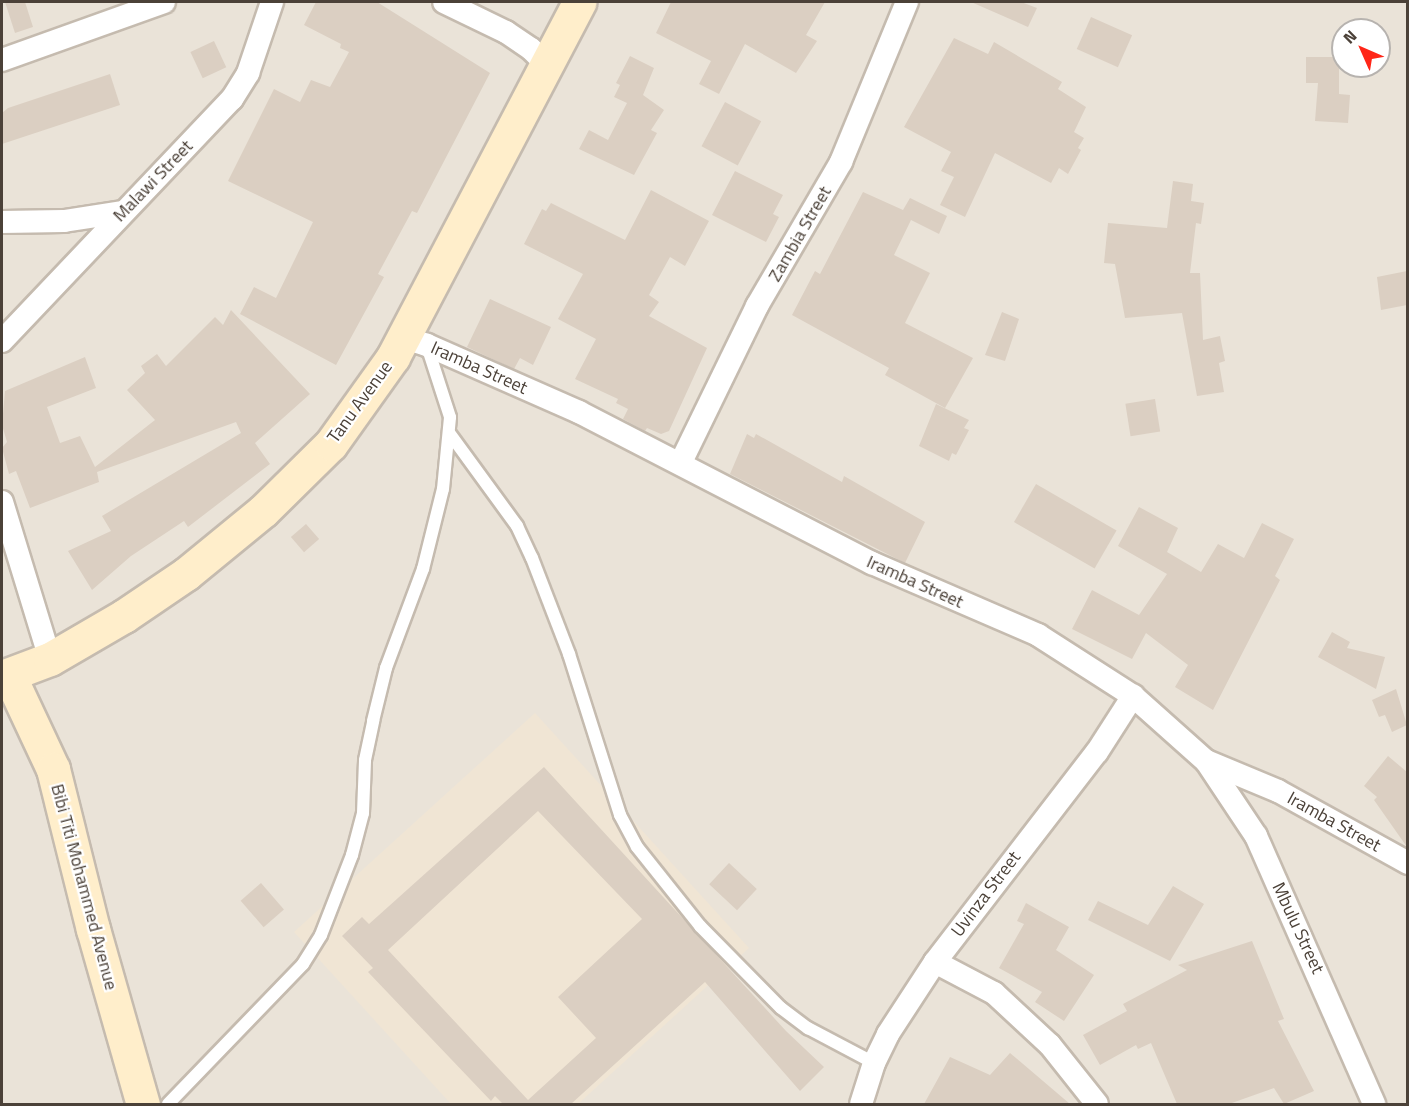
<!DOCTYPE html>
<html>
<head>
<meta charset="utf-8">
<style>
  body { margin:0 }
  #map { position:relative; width:1409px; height:1106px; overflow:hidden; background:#f6f1ea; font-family:"Titillium Web",sans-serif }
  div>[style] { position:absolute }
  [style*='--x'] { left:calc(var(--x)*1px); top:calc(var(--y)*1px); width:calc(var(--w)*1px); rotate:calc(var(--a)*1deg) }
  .residential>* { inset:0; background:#eae3d8 }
  .education>* { inset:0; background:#f0e5d4 }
  .building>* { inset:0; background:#dbcfc2; transform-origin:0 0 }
  .roads { filter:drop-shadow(2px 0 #c5bbaf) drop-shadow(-2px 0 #c5bbaf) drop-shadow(0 2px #c5bbaf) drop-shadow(0 -2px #c5bbaf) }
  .lane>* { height:12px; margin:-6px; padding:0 6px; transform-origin:6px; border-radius:6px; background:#fff }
  .street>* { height:22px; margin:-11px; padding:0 11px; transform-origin:11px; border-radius:11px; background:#fff }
  .secondary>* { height:33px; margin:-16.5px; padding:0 16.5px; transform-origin:16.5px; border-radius:16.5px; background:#ffeecb }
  span { translate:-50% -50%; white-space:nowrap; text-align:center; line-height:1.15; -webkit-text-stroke:4.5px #fff; paint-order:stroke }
  .street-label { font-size:18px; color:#4b4138 }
  .frame { position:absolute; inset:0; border:3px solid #4b4138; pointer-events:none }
  .north { position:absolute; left:1331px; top:18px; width:60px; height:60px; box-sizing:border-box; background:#fff; border:2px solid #b7b3af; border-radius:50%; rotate:315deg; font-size:16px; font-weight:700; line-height:24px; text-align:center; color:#4b4138 }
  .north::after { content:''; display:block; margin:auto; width:21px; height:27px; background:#ff2618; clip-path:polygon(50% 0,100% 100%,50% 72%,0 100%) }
</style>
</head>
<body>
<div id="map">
  <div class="residential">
    <i style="clip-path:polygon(evenodd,2px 2px,1407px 2px,1407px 1104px,2px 1104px,2px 2px,1343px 30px,1379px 30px,1379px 66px,1343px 66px,1343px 30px)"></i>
  </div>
  <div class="education">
    <i style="clip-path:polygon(535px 713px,749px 948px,578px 1104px,451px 1104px,294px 932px)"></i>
  </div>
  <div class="building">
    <i style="clip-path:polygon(5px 2px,25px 2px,33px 27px,15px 33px)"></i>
    <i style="clip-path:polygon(316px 2px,377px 2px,490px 73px,417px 213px,412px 211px,378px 274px,384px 277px,336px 365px,240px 314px,254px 287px,276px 298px,313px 222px,228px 181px,274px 89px,300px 102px,311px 80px,330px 87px,349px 52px,340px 48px,341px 44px,304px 25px)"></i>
    <i style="clip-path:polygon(671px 2px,825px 2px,806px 35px,817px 41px,796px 73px,745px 44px,719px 94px,699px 84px,711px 61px,656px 33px)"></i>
    <i style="clip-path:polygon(971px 2px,1021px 2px,1037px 8px,1028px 27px)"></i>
    <i style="left:1091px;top:17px;width:45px;height:35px;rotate:24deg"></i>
    <i style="clip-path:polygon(954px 38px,988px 54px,994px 42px,1062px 82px,1058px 89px,1086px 107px,1074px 132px,1084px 138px,1078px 148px,1081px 150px,1068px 174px,1059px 168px,1051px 183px,995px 153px,965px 217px,940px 205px,954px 177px,941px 171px,951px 152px,904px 127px)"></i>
    <i style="left:214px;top:41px;width:29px;height:26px;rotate:65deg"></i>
    <i style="clip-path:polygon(630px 56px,654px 68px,643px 95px,664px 110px,651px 130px,657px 133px,634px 175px,579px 149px,589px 130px,608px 140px,627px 103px,614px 97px,620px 85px,616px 83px)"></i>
    <i style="clip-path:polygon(1306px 57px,1339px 57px,1339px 94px,1350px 95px,1348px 123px,1315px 121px,1318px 83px,1306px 83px)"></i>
    <i style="clip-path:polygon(110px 74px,120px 105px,2px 144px,2px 113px,8px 108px)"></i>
    <i style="left:725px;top:102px;width:41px;height:50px;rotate:28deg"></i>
    <i style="clip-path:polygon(735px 171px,783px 195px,773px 214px,779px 217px,766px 242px,712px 215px)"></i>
    <i style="clip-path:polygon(1173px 181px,1193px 184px,1191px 201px,1204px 203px,1201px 224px,1196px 223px,1190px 273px,1200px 273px,1203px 340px,1220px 336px,1225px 361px,1219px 363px,1224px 392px,1197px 396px,1182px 313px,1125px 318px,1115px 264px,1104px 263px,1108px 223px,1167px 228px)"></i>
    <i style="clip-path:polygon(651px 190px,709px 221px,685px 266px,670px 257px,649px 295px,659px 302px,649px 316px,707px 348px,669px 431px,661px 434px,647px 428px,645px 431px,623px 419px,628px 409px,616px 403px,618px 399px,575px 379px,596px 339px,558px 319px,583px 274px,524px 244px,542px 209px,546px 211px,551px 203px,625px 240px)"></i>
    <i style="clip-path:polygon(863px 192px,903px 210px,910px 198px,947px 216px,939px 234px,911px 220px,894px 255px,930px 273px,905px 323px,973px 358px,945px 408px,885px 375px,889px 368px,792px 315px,815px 271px,820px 274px)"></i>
    <i style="clip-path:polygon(1407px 271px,1407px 305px,1381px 310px,1377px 277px)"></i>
    <i style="clip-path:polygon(490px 299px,551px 327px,533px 365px,520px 358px,514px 369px,467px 347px)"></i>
    <i style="clip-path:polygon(231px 310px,310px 394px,255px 443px,270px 464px,188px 527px,184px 521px,131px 556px,92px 590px,68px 551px,111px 531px,102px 516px,241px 433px,236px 422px,97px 472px,99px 482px,30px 508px,16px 471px,9px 474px,2px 448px,7px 442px,2px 425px,5px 391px,85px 357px,96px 388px,47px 407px,60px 443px,80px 436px,95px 467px,155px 420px,127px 390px,145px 373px,141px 366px,157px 354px,166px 366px,215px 317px,223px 325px)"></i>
    <i style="clip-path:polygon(1002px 312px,1019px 319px,1005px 361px,985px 355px)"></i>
    <i style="left:1155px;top:399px;width:33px;height:30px;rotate:81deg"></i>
    <i style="clip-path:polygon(936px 404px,969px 420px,964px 428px,969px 430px,956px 455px,952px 453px,949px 461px,919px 446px)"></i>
    <i style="clip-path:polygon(747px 434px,754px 438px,756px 434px,842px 482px,844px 476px,925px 522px,905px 563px,730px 474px)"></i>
    <i style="left:1036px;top:484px;width:93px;height:44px;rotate:30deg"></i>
    <i style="clip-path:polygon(1139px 507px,1178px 528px,1167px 552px,1201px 572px,1218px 544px,1244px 558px,1262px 523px,1294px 539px,1275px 576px,1280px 580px,1213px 710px,1175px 687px,1188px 665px,1146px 633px,1132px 659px,1072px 629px,1092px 590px,1139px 615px,1167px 574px,1118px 546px)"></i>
    <i style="left:306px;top:524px;width:20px;height:20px;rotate:49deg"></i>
    <i style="clip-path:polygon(1332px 632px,1350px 642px,1347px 648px,1385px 657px,1376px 689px,1318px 657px)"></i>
    <i style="clip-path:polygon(1396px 689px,1407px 725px,1392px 732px,1385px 715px,1379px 717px,1372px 700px)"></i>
    <i style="clip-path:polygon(1388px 756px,1407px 772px,1407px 847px,1374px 800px,1377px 797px,1364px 786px)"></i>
    <i style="clip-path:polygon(evenodd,544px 767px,786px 1031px,824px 1067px,800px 1091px,705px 982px,571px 1104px,503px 1104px,495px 1096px,491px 1101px,368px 972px,373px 968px,342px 936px,362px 917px,369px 924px,544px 767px,538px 811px,642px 919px,558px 997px,596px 1038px,528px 1100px,388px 950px,538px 811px)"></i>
    <i style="left:729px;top:863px;width:38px;height:29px;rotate:43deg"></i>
    <i style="left:261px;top:883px;width:35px;height:27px;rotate:49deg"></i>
    <i style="clip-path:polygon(1173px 886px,1204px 904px,1170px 961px,1088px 920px,1098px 901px,1148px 925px)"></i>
    <i style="clip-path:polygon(1026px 903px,1069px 927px,1056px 950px,1094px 975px,1064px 1021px,1035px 1002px,1042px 992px,999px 968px,1024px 924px,1017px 921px)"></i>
    <i style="clip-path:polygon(1252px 941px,1284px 1019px,1278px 1021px,1314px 1091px,1284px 1104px,1274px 1088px,1229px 1104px,1177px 1104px,1151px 1043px,1138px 1049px,1136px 1045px,1100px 1065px,1083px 1035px,1127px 1011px,1123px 1004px,1187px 970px,1178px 965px)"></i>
    <i style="clip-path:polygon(1010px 1053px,1070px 1104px,924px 1104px,950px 1057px,990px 1075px)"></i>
  </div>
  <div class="roads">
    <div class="lane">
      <i style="--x:450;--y:434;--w:114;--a:53.9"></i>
      <i style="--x:517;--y:526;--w:35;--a:65"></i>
      <i style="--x:532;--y:558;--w:103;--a:68.9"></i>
      <i style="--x:569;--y:654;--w:169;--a:72.4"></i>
      <i style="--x:620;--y:815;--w:36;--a:62"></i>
      <i style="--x:637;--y:847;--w:101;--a:51.4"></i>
      <i style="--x:700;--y:926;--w:115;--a:45.4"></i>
      <i style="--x:781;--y:1008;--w:34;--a:37"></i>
      <i style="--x:808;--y:1028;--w:75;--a:27.9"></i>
      <i style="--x:168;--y:1104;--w:194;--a:-46"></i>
      <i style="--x:303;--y:964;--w:34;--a:-58"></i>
      <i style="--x:321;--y:935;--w:86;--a:-68.8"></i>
      <i style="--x:352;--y:855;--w:43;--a:-75.3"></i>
      <i style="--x:363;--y:813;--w:53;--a:-87.8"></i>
      <i style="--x:365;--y:760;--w:40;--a:-78"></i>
      <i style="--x:373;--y:721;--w:55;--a:-76.2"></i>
      <i style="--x:386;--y:668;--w:106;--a:-69.5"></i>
      <i style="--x:423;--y:569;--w:82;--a:-76"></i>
      <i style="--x:443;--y:489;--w:72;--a:-84.4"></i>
      <i style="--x:450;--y:417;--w:75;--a:-107.9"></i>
    </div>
    <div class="street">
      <i style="--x:444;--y:2;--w:69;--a:25.8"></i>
      <i style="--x:506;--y:32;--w:30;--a:34"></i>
      <i style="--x:531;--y:49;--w:23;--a:45"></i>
      <i style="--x:2;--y:60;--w:172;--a:-19.7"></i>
      <i style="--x:2;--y:222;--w:62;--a:-0.9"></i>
      <i style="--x:64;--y:221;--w:60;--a:-8.7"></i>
      <i style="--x:401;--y:337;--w:27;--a:17"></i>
      <i style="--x:427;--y:345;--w:166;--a:23.8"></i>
      <i style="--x:579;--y:412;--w:330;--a:27.3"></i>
      <i style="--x:872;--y:563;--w:181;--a:23.4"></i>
      <i style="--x:1038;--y:635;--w:113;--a:32.7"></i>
      <i style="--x:1133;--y:696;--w:98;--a:41.7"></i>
      <i style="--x:1206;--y:761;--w:78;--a:22.6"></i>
      <i style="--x:1278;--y:791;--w:149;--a:29"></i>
      <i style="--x:2;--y:341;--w:334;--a:-46.5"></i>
      <i style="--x:232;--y:99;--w:31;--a:-58"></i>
      <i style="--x:248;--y:73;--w:75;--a:-71.3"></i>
      <i style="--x:681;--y:462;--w:174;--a:-64"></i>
      <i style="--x:757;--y:306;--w:167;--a:-59.7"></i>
      <i style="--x:841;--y:162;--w:173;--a:-67.6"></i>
      <i style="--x:2;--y:502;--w:164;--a:73"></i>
      <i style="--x:1206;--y:761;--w:90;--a:56.3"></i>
      <i style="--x:1256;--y:836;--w:293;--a:66.2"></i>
      <i style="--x:935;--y:962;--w:67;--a:27.7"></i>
      <i style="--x:994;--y:993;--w:76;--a:42.9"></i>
      <i style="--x:1050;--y:1045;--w:75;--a:51.5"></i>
      <i style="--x:861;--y:1104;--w:43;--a:-72.4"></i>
      <i style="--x:874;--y:1063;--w:32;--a:-64"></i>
      <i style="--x:888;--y:1034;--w:86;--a:-56.9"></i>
      <i style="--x:935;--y:962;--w:265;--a:-52.4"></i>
      <i style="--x:1097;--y:752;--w:67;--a:-57.3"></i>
    </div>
    <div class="secondary">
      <i style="--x:9;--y:675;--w:104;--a:64.9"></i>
      <i style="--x:53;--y:769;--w:165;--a:76"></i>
      <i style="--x:93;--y:929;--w:182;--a:74.1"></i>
      <i style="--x:2;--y:677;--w:51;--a:-20.6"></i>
      <i style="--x:50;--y:659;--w:86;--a:-30.2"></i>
      <i style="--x:124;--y:616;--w:75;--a:-34.1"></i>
      <i style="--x:186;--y:574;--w:99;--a:-39.3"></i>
      <i style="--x:263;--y:511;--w:95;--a:-44.6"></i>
      <i style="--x:331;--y:444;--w:107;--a:-54.5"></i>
      <i style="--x:393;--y:357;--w:401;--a:-62.3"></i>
    </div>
  </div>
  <div class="street-label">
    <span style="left:153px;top:181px;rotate:-46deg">Malawi Street</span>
    <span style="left:800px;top:234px;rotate:-60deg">Zambia Street</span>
    <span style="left:479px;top:368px;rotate:24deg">Iramba Street</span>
    <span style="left:360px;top:402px;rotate:-54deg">Tanu Avenue</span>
    <span style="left:915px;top:582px;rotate:24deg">Iramba Street</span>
    <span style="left:1334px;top:822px;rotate:29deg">Iramba Street</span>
    <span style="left:84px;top:887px;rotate:75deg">Bibi Titi Mohammed Avenue</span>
    <span style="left:986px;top:894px;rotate:-53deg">Uvinza Street</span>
    <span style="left:1298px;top:928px;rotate:65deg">Mbulu Street</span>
  </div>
  <div class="frame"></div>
  <div class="north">N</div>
</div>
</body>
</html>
